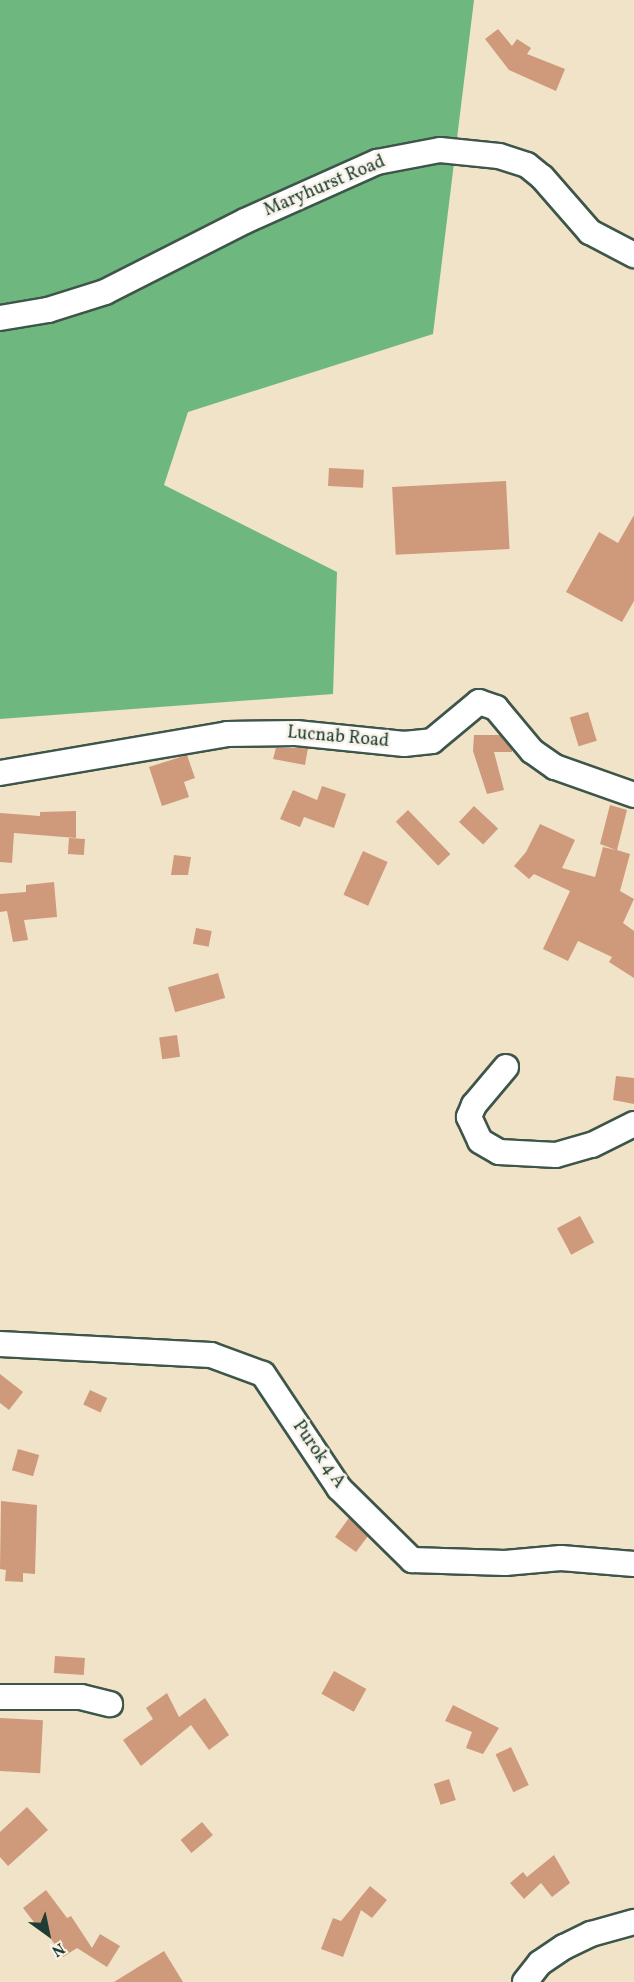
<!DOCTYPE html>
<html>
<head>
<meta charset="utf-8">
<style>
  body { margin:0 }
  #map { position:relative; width:634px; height:1982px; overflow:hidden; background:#f0e3c8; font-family:Vollkorn,serif }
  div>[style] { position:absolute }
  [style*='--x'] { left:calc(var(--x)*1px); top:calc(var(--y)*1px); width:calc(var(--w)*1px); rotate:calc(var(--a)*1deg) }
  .forest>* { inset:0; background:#6eb880 }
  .building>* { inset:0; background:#ce9a7b; transform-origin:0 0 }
  .roads { filter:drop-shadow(2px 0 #3e564a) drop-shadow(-2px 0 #3e564a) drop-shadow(0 2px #3e564a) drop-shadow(0 -2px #3e564a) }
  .minor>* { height:24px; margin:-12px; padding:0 12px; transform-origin:12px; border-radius:12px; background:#fff }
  span { translate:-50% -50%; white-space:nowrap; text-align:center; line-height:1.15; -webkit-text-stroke:5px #f7f3e8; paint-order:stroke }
  .street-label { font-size:18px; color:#1f3d34 }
  .north { position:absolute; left:18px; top:1904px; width:60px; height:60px; -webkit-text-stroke:4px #f7f3e8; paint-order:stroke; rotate:147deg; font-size:16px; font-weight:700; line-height:24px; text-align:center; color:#1f3d34 }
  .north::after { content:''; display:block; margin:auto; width:21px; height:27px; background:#1f3d34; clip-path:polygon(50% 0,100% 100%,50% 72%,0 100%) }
</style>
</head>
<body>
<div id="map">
  <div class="forest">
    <i style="clip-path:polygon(0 0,474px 0,433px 334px,188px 412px,164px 485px,337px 572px,333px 694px,0 719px)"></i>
  </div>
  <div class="building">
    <i style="clip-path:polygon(498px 29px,512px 46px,517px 39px,531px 48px,527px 54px,565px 69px,556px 91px,509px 70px,485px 39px)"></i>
    <i style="left:329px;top:468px;width:35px;height:18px;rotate:3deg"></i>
    <i style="left:506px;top:481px;width:68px;height:114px;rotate:87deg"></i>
    <i style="clip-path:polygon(634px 515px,634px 601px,622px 622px,566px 592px,599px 532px,618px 543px)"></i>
    <i style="left:588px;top:712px;width:30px;height:19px;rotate:73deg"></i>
    <i style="clip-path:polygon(474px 735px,500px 735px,512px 749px,512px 752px,494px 752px,504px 790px,487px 794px,473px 751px)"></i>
    <i style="clip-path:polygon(276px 748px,308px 748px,305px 765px,273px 759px)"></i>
    <i style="clip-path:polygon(187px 755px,195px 778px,184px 782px,189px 797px,162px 806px,149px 767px)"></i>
    <i style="clip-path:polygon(322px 786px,346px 794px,334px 828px,304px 817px,300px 827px,280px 819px,293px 790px,317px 800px)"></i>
    <i style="clip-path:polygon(610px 805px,627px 810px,617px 850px,630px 854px,620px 891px,634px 899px,623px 923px,634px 931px,634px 978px,609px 962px,612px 957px,578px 941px,568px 961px,543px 949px,570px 891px,534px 874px,529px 879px,514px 866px,526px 852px,540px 824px,575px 840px,562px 868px,595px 877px,603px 847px,616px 850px,600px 844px)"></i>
    <i style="left:474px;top:806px;width:33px;height:22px;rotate:43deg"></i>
    <i style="left:408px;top:810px;width:61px;height:17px;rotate:46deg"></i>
    <i style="clip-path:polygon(76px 811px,76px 838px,14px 833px,12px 863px,0 862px,0 813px,40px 816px,40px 812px)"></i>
    <i style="left:69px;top:838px;width:16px;height:16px;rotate:4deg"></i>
    <i style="left:363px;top:851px;width:27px;height:48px;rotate:24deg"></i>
    <i style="clip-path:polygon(174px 855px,191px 857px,188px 875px,171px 875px)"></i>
    <i style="clip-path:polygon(54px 882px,57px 917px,24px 920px,28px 940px,13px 942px,7px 911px,0 912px,0 894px,26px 892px,26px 885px)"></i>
    <i style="left:196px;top:928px;width:16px;height:16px;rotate:11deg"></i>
    <i style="left:218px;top:973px;width:26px;height:52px;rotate:74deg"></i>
    <i style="left:177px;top:1035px;width:22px;height:18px;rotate:82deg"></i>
    <i style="clip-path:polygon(616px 1076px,634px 1078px,634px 1104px,613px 1100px)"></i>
    <i style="left:580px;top:1216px;width:30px;height:26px;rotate:62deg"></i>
    <i style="clip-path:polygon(0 1374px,23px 1392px,9px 1410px,0 1403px)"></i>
    <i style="left:90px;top:1390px;width:19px;height:16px;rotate:25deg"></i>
    <i style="left:18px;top:1449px;width:22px;height:22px;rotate:16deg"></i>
    <i style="clip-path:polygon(1px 1501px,37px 1505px,35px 1574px,23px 1573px,23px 1582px,5px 1581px,6px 1570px,0 1569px)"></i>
    <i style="clip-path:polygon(349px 1518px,368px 1536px,356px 1552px,335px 1537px)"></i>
    <i style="left:55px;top:1656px;width:30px;height:17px;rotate:4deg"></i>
    <i style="left:334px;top:1671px;width:37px;height:26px;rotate:29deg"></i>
    <i style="clip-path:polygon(167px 1693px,179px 1717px,205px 1698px,229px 1735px,209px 1750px,191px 1725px,141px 1766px,123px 1740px,153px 1719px,146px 1708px)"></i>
    <i style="clip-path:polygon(453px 1705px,499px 1728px,483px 1754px,466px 1748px,472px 1732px,445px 1721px)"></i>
    <i style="left:0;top:1718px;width:43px;height:53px;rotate:3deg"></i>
    <i style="left:511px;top:1747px;width:42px;height:17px;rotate:65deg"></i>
    <i style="left:449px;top:1779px;width:22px;height:16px;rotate:72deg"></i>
    <i style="clip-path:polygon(27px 1807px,48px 1830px,8px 1866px,0 1857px,0 1832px)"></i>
    <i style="left:202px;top:1822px;width:17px;height:28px;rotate:50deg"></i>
    <i style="clip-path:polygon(554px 1855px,570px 1883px,552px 1897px,541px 1883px,524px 1899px,510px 1883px,523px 1872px,527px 1877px)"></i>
    <i style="clip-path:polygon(370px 1886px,387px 1900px,372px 1918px,361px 1910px,343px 1957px,321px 1949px,333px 1918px,341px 1921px)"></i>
    <i style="clip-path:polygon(46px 1890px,67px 1918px,71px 1916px,92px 1948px,100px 1934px,120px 1946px,107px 1967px,77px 1948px,63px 1957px,43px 1927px,40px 1930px,23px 1908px)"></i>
    <i style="clip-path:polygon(164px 1951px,183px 1982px,114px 1982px)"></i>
  </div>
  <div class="roads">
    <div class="minor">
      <i style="--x:0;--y:318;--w:49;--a:-9.5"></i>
      <i style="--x:48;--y:310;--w:60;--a:-17.5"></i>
      <i style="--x:105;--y:292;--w:157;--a:-26.9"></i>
      <i style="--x:245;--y:221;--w:145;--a:-24.1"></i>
      <i style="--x:377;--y:162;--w:64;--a:-10.8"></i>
      <i style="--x:440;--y:150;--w:59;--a:5.8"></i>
      <i style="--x:499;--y:156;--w:29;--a:18"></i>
      <i style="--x:527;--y:165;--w:19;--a:39"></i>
      <i style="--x:542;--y:177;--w:73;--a:48.9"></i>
      <i style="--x:590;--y:232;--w:50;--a:27.6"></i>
      <i style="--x:0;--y:773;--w:230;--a:-9.7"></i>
      <i style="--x:227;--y:734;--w:69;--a:-0.8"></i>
      <i style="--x:296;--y:733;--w:109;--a:5.8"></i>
      <i style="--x:404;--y:744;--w:28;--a:-6"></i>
      <i style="--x:432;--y:741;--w:61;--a:-39.7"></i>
      <i style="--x:479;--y:702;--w:18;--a:19"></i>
      <i style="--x:496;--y:708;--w:56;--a:50.1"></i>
      <i style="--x:532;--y:751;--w:28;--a:35"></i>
      <i style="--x:555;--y:767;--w:84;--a:19.5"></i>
      <i style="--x:506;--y:1067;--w:50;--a:130.1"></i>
      <i style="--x:474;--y:1105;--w:13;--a:113"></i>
      <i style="--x:469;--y:1117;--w:26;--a:65"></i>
      <i style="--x:480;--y:1141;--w:22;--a:30"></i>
      <i style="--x:499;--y:1152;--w:57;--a:3"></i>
      <i style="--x:556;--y:1155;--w:37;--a:-16"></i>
      <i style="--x:592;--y:1145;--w:47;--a:-26.6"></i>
      <i style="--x:0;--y:1344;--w:211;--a:3"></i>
      <i style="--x:211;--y:1355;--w:55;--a:20.1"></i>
      <i style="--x:263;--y:1374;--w:137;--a:56.3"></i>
      <i style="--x:339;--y:1488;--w:103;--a:44.6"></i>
      <i style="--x:412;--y:1560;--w:93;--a:1.8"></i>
      <i style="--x:505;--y:1563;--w:56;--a:-5.1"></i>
      <i style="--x:561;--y:1558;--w:73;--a:4.7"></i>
      <i style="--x:0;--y:1697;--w:81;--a:0"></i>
      <i style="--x:81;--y:1697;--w:30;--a:14"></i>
      <i style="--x:525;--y:1982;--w:24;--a:-52"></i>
      <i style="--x:540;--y:1963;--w:29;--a:-34"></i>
      <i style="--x:564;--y:1947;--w:30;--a:-26"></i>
      <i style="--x:591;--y:1934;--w:45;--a:-15.6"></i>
    </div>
  </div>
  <div class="street-label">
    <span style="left:325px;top:187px;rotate:-23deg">Maryhurst Road</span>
    <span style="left:338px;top:738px;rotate:5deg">Lucnab Road</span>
    <span style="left:318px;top:1455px;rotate:55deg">Purok 4 A</span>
  </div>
  <div class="north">N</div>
</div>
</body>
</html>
